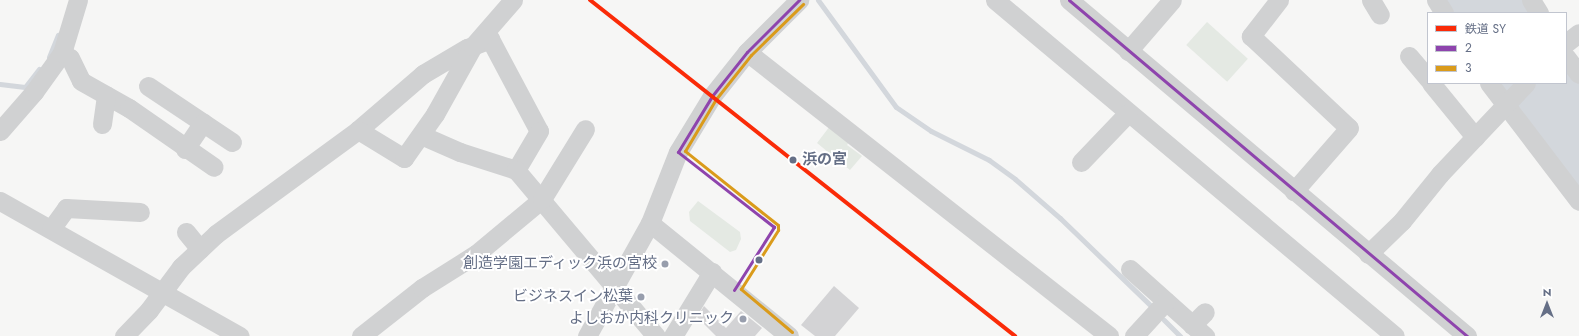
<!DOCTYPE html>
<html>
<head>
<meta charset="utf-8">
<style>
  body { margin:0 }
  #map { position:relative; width:1579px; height:336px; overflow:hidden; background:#f6f6f5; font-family:Jost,"Noto Sans JP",sans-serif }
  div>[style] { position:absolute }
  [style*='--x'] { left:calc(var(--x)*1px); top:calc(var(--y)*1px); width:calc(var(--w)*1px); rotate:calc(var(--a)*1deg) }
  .green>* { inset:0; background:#e4e9e3; transform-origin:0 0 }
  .water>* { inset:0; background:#d3d7dc }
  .stream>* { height:5px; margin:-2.5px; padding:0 2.5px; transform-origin:2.5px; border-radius:2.5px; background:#d3d7dc }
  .building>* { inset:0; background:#d3d3d5 }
  .street>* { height:19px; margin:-9.5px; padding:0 9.5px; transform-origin:9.5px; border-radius:9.5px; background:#d0d1d2 }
  .bus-1>* { height:3px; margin:-1.5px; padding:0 1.5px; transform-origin:1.5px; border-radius:1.5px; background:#8e44ad }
  .bus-2>* { height:3px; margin:-1.5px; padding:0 1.5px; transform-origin:1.5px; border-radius:1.5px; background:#da9b1b }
  .rail-1>* { height:4px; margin:-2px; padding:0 2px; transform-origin:2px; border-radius:2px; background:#fa2b08 }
  .dots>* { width:11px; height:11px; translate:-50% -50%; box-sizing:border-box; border:2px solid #fff; border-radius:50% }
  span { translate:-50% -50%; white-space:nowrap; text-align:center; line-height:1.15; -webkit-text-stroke:4px #fff; paint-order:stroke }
  .stop-label { font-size:15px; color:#656f86; font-weight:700 }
  .left { translate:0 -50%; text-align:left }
  .poi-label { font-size:15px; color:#656f86 }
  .right { translate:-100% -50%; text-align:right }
  .legend { position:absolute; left:1427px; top:12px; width:140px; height:72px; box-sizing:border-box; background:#fff; border:1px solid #c1c5cf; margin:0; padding:5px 7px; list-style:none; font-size:12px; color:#656f86 }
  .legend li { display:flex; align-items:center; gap:8px; height:20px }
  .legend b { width:20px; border:1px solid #c1c5cf }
  .north { position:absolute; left:1527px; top:284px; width:40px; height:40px; -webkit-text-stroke:3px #fff; paint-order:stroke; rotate:0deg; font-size:11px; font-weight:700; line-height:16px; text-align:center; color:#656f86 }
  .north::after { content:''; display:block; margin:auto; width:14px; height:18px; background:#656f86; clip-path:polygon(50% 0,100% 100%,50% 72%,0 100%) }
</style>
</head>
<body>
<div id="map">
  <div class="green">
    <i style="left:1207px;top:22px;width:55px;height:31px;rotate:42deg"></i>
    <i style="clip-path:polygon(830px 126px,850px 141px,847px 145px,862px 156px,850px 170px,817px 143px)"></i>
    <i style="clip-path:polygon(698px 201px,740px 232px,741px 239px,736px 250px,730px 252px,690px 221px,689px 212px)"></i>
  </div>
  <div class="water">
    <i style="clip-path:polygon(1446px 0,1522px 0,1531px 13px,1454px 13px)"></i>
    <i style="clip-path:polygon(1566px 66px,1579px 82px,1579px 189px,1497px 83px,1566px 83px)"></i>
  </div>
  <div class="stream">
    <i style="--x:818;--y:0;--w:132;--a:53.9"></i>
    <i style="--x:896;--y:107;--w:42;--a:34.4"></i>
    <i style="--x:931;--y:131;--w:65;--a:26.6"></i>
    <i style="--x:989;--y:160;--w:32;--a:36"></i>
    <i style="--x:1015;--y:179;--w:60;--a:40.9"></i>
    <i style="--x:1060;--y:218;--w:124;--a:44"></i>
    <i style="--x:49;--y:57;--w:24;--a:-68"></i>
    <i style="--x:0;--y:84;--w:25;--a:7"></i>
    <i style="--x:25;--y:87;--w:23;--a:-52"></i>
    <i style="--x:1164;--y:320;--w:23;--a:45"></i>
  </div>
  <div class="building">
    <i style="clip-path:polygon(834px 286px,859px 308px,835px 336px,815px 336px,801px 325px)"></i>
    <i style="clip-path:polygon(704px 306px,726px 328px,741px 311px,762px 328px,755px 336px,716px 336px,697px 317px)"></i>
  </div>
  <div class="street">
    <i style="--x:995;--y:0;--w:522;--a:40.03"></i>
    <i style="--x:1069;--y:0;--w:521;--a:40.17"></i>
    <i style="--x:1279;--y:0;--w:46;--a:127.9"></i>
    <i style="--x:1251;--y:36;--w:134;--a:43.2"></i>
    <i style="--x:1349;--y:128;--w:84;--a:131.1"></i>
    <i style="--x:1371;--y:0;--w:17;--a:59"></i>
    <i style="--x:1436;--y:0;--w:15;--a:58"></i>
    <i style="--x:1531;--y:0;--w:15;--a:58"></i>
    <i style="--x:1566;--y:43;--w:16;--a:-38"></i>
    <i style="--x:1128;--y:51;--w:67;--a:-49.2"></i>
    <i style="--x:747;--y:52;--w:460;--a:38.1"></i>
    <i style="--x:62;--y:53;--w:9;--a:32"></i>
    <i style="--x:70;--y:58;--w:25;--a:64"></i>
    <i style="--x:81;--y:81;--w:55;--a:29.4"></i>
    <i style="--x:129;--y:108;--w:103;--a:34.8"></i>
    <i style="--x:1409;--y:56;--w:30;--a:50"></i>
    <i style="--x:1566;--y:57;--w:21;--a:53"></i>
    <i style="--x:1431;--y:83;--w:70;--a:50.8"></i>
    <i style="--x:1489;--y:83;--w:148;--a:52.7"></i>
    <i style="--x:148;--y:86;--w:101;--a:33.7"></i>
    <i style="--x:102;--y:124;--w:29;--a:-82"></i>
    <i style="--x:358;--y:130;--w:86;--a:-40.7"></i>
    <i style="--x:423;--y:74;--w:51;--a:-30.6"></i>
    <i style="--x:467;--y:48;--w:25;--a:-21"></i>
    <i style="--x:490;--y:39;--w:104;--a:62"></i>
    <i style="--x:539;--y:131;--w:45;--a:120.5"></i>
    <i style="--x:0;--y:131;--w:52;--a:-48.9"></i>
    <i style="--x:34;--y:92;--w:48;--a:-54.3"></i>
    <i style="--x:62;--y:53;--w:55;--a:-73.2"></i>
    <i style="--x:421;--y:135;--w:43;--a:23.6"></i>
    <i style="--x:460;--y:152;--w:59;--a:17.8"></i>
    <i style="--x:516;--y:170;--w:217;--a:49.9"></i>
    <i style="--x:185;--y:149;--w:32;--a:-56"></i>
    <i style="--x:1081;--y:162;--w:68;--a:-46.2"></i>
    <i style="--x:0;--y:201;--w:275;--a:29.4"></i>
    <i style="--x:650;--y:223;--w:179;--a:39.1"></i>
    <i style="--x:51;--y:229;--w:26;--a:-54"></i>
    <i style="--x:66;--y:208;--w:74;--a:3.1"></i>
    <i style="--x:186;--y:232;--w:22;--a:51"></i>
    <i style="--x:1368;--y:254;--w:47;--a:-44.1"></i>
    <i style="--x:1402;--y:221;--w:60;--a:-51"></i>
    <i style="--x:1440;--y:174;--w:125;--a:-46.6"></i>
    <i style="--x:1130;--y:269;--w:101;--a:41.8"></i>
    <i style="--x:1192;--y:325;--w:18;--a:-45"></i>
    <i style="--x:124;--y:336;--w:36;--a:-46"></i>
    <i style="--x:149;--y:310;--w:54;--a:-53.3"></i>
    <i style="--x:181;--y:267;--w:48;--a:-43.3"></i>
    <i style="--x:216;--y:234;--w:176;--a:-36.2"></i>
    <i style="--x:358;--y:130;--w:54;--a:31.3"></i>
    <i style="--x:404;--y:158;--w:54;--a:-54.8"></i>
    <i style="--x:435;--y:114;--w:78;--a:-60.8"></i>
    <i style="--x:473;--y:46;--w:61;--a:-49"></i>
    <i style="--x:361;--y:336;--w:78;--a:-38.2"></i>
    <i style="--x:422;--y:288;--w:64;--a:-32.2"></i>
    <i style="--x:476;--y:254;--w:86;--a:-39.8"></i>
    <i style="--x:542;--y:199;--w:82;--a:-58.4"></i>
    <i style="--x:587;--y:336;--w:129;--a:-60.9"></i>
    <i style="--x:650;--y:223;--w:76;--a:-68.5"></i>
    <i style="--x:678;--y:152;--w:66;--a:-58.7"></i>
    <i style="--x:712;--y:96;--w:56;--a:-51.5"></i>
    <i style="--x:747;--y:52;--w:74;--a:-45"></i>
    <i style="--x:673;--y:336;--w:75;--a:-58.6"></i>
    <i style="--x:1134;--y:336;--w:47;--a:-47.6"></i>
  </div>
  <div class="bus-1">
    <i style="--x:1069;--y:0;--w:521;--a:40.17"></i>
    <i style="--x:734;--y:290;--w:75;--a:-57.6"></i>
    <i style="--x:774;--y:227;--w:122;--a:-142"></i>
    <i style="--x:678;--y:152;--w:66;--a:-58.7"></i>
    <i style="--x:712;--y:96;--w:56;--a:-51.5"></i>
    <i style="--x:747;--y:52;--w:74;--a:-45"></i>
  </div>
  <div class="bus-2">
    <i style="--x:792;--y:332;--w:67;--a:-139.9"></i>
    <i style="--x:741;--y:289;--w:70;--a:-57.9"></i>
    <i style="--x:778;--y:230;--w:5;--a:-90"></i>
    <i style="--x:778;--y:225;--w:119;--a:-141.5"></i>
    <i style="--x:685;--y:151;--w:61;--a:-59.2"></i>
    <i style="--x:716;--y:99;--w:56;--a:-51.5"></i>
    <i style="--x:751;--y:55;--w:73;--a:-44.4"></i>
  </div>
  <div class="rail-1">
    <i style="--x:590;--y:0;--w:542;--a:38.33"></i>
  </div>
  <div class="dots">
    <i style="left:793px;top:160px;background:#656f86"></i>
    <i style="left:759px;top:260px;background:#656f86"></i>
    <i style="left:665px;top:264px;background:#989ead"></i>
    <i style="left:641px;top:297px;background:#989ead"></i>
    <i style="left:743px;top:319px;background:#989ead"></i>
  </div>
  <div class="stop-label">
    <span class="left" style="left:802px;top:160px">浜の宮</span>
  </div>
  <div class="poi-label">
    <span class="right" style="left:657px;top:264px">創造学園エディック浜の宮校</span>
    <span class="right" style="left:633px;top:297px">ビジネスイン松葉</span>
    <span class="right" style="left:734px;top:319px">よしおか内科クリニック</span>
  </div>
  <ul class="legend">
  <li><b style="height:5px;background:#fa2b08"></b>鉄道 SY</li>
  <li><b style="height:5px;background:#8e44ad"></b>2</li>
  <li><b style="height:5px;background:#da9b1b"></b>3</li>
  </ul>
  <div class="north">N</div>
</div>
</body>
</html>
